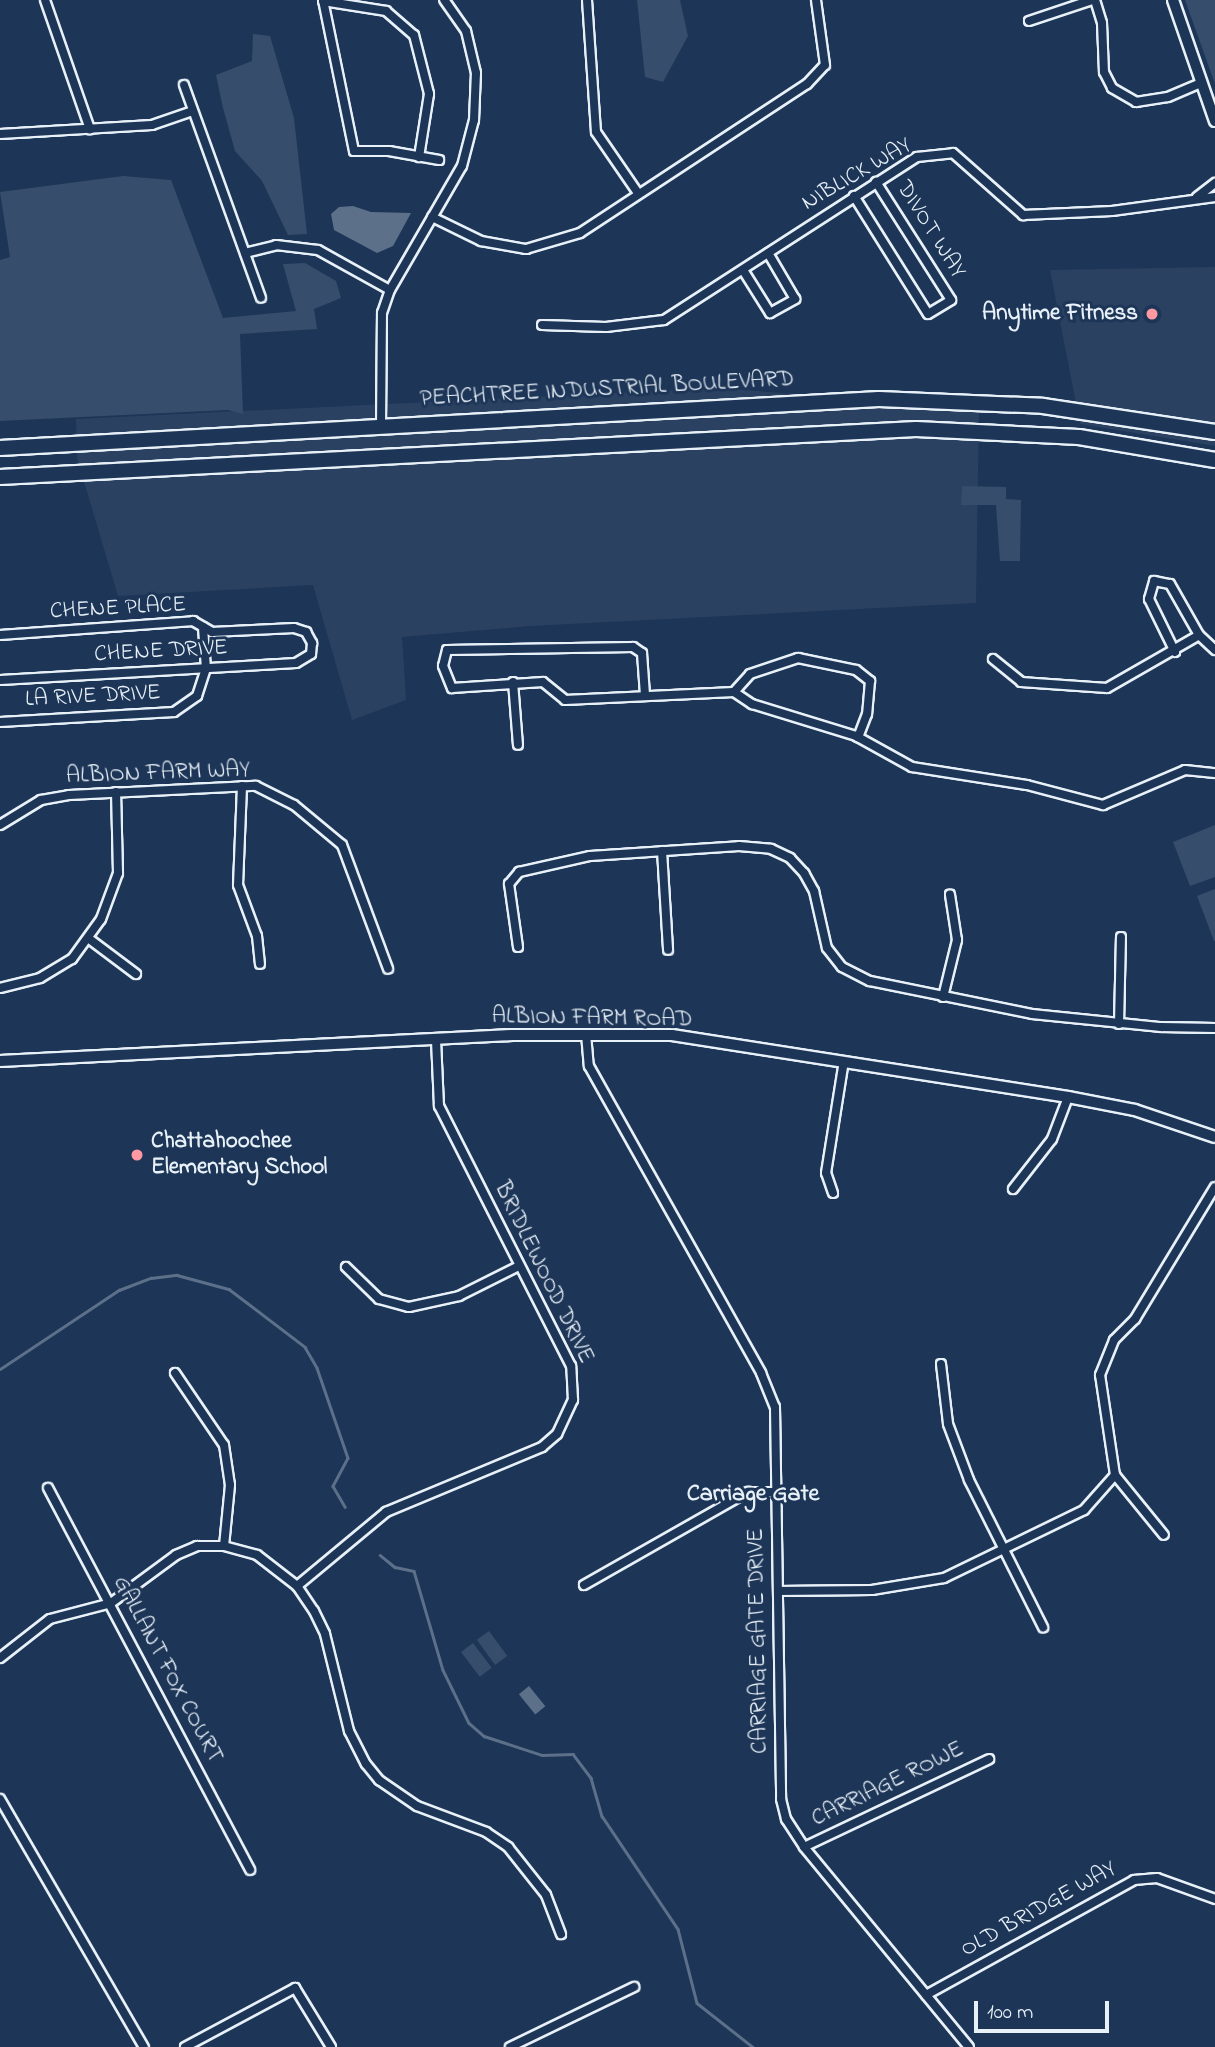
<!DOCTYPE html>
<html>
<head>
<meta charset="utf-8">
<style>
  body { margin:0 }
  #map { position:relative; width:1215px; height:2047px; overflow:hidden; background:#1d3557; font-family:"Indie Flower",sans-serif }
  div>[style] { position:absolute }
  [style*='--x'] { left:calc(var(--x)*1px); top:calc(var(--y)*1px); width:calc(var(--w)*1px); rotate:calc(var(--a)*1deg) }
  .built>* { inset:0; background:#2a4162 }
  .green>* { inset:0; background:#374d6c; transform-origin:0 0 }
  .water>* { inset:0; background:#5d7089; transform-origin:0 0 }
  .stream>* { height:2.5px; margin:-1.25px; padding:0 1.25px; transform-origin:1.25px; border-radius:1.25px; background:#5d7089 }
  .roads { filter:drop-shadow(2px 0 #e8f1f8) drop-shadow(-2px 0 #e8f1f8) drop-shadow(0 2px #e8f1f8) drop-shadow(0 -2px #e8f1f8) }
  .minor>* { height:8px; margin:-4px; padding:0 4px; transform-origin:4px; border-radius:4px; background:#1d3557 }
  .tertiary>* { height:10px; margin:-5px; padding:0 5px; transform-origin:5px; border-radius:5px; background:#1d3557 }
  .trunk>* { height:14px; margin:-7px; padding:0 7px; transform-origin:7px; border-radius:7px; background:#1d3557 }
  .dots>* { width:19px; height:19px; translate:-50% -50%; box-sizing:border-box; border:4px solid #1d3557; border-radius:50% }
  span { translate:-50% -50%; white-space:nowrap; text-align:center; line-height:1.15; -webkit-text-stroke:6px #1d3557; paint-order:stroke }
  .street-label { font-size:23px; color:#e8f1f8 }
  .poi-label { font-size:23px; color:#e8f1f8; font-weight:700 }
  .right { translate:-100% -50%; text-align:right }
  .left { translate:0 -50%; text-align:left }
  .neighbourhood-label { font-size:24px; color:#e8f1f8; font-weight:700 }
  .scale { position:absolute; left:974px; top:2001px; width:135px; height:32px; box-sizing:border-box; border:4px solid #e8f1f8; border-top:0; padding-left:9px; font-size:21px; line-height:24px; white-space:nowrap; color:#e8f1f8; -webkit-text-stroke:5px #1d3557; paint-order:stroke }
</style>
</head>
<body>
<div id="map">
  <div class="built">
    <i style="clip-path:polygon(1215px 267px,1215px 446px,1080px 424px,1050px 270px)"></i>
    <i style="clip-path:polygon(720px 388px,979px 409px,976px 603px,530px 626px,402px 637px,406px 700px,352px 720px,313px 585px,118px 596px,77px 458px,76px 419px)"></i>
  </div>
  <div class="green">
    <i style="clip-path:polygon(637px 0,680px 0,688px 36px,663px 82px,645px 77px)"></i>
    <i style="clip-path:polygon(1185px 0,1215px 0,1215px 84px)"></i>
    <i style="clip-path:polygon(253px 34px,270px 36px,294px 118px,307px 234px,288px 235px,262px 181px,235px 151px,223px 108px,216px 75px,252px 61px)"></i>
    <i style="clip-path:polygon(123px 176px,171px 180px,223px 318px,296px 311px,283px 264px,305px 263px,336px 281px,341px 298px,314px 309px,317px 329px,240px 334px,243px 414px,228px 410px,0 421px,0 260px,10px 257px,0 192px)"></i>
    <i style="clip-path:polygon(962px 486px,1006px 487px,1006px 499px,1021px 500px,1020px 561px,1000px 561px,996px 505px,961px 505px)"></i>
    <i style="clip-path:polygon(1215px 825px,1215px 877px,1190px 886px,1173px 842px)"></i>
    <i style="clip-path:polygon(1215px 889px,1215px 941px,1214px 941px,1197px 896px)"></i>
    <i style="left:489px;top:1631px;width:31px;height:15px;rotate:54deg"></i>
    <i style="left:473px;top:1643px;width:31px;height:15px;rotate:53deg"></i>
  </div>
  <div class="water">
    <i style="clip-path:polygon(353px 206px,371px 212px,411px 213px,393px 246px,377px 253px,334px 230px,331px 214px,339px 207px)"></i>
    <i style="left:529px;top:1686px;width:26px;height:13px;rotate:51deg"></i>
  </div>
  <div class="stream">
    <i style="--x:0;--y:1369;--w:143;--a:-33.6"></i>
    <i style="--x:119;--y:1290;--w:34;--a:-21"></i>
    <i style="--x:151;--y:1278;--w:26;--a:-7"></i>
    <i style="--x:177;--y:1275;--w:54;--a:15.1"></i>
    <i style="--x:229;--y:1289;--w:96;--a:37.3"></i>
    <i style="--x:305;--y:1347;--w:24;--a:60"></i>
    <i style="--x:317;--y:1368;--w:95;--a:71"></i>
    <i style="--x:348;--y:1458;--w:32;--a:118"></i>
    <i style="--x:333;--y:1486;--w:24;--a:60"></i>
    <i style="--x:380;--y:1555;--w:19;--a:39"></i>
    <i style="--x:395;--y:1567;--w:19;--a:12"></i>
    <i style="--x:414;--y:1571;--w:103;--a:73.7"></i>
    <i style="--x:443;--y:1670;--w:59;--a:63.9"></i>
    <i style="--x:469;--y:1723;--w:20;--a:41"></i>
    <i style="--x:484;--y:1736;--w:61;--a:18.1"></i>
    <i style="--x:542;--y:1755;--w:31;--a:-2"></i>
    <i style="--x:573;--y:1754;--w:30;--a:53"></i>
    <i style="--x:591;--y:1778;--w:40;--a:74"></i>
    <i style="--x:602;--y:1816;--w:136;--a:56.1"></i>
    <i style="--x:678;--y:1929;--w:76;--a:75.6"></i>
    <i style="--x:697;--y:2003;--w:71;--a:38.2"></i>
  </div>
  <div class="roads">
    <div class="minor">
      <i style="--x:45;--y:0;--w:137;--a:70.8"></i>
      <i style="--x:323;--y:0;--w:154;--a:78.4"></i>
      <i style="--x:354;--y:151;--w:35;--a:0"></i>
      <i style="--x:389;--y:151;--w:51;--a:10.2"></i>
      <i style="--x:587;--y:0;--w:132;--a:86.1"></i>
      <i style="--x:596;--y:132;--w:74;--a:55.5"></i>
      <i style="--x:1095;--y:0;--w:24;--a:73"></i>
      <i style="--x:1102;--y:23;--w:49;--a:87.7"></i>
      <i style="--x:1104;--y:72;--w:18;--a:63"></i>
      <i style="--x:1112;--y:88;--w:28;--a:30"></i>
      <i style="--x:1136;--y:102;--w:32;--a:-9"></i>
      <i style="--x:1168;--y:97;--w:36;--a:-23"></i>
      <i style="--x:323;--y:1;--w:64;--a:9"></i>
      <i style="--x:386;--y:11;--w:37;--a:41"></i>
      <i style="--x:414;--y:35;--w:61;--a:75.7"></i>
      <i style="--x:429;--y:94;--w:64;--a:99"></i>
      <i style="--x:1029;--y:21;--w:66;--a:-18.4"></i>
      <i style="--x:184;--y:85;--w:226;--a:70.1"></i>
      <i style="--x:0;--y:134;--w:152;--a:-3.4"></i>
      <i style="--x:152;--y:125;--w:43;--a:-18.9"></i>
      <i style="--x:854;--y:196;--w:139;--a:57.9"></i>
      <i style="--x:928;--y:314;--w:27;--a:-31"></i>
      <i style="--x:951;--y:300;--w:140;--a:-122.4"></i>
      <i style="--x:1197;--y:197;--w:23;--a:-38"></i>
      <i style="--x:432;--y:217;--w:55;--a:26.1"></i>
      <i style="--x:481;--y:241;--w:46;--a:10.1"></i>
      <i style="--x:526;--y:249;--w:56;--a:-16.5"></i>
      <i style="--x:580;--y:233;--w:272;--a:-33.3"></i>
      <i style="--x:807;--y:84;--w:26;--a:-47"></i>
      <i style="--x:825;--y:65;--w:66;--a:-97.9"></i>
      <i style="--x:245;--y:253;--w:32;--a:-14"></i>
      <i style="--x:276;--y:245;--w:42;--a:6.8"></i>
      <i style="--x:318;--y:250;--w:82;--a:29.1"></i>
      <i style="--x:743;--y:270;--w:51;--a:57.9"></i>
      <i style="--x:770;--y:313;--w:29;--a:-29"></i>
      <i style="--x:795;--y:299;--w:53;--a:-120.4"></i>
      <i style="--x:542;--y:325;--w:64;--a:1.8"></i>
      <i style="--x:606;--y:327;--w:58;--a:-6.9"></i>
      <i style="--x:664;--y:320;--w:301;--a:-32.8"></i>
      <i style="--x:917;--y:157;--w:36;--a:-6"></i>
      <i style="--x:953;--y:153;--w:94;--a:41.5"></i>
      <i style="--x:1023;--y:215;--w:89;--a:-2.6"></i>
      <i style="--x:1112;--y:211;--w:104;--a:-7.7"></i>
      <i style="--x:381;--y:426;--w:113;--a:-89.5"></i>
      <i style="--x:382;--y:313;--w:24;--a:-71"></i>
      <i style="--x:390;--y:290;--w:143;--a:-59.9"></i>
      <i style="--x:462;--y:166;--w:48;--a:-75.4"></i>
      <i style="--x:474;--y:120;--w:47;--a:-87.6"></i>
      <i style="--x:476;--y:73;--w:43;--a:-103.4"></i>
      <i style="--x:466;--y:31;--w:38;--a:-125"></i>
      <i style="--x:0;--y:635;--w:194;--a:-4.1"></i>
      <i style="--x:193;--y:621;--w:22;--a:30"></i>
      <i style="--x:212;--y:632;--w:82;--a:-2.8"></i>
      <i style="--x:294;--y:628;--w:13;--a:18"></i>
      <i style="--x:306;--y:632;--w:13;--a:61"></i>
      <i style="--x:312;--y:643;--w:11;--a:95"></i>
      <i style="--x:311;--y:654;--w:17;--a:149"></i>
      <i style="--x:296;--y:663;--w:296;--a:176.7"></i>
      <i style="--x:1175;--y:652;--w:59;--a:-116.1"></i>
      <i style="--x:1149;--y:599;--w:19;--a:-74"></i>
      <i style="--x:1154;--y:581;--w:16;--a:11"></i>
      <i style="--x:1170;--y:584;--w:59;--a:60.4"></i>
      <i style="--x:993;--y:659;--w:36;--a:39"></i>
      <i style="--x:1021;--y:682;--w:86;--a:4"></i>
      <i style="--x:1107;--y:688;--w:106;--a:-29.9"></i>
      <i style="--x:1199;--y:635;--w:22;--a:43"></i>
      <i style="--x:513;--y:682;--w:63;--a:85.5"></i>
      <i style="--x:734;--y:692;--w:24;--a:-48"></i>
      <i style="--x:750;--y:674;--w:51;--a:-18.4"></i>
      <i style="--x:798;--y:658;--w:59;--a:11.7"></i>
      <i style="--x:856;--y:670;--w:18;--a:38"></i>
      <i style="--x:870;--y:681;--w:33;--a:95"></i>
      <i style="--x:867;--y:714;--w:25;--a:111"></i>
      <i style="--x:645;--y:695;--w:42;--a:-94.1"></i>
      <i style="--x:642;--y:653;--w:11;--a:-146"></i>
      <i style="--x:633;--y:647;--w:186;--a:179.1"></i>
      <i style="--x:447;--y:650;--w:16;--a:104"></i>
      <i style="--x:443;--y:666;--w:24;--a:68"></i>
      <i style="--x:452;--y:688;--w:91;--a:-3.8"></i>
      <i style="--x:543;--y:682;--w:28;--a:39"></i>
      <i style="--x:565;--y:700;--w:169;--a:-2.7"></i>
      <i style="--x:734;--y:692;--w:22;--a:34"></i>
      <i style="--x:752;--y:704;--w:109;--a:17.1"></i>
      <i style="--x:856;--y:736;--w:64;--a:29"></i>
      <i style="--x:912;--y:767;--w:116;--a:8.9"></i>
      <i style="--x:1027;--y:785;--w:79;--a:14.7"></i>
      <i style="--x:1103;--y:805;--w:89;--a:-23.1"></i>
      <i style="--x:1185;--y:770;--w:30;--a:6"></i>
      <i style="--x:0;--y:722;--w:174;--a:-3.3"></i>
      <i style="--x:174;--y:712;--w:28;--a:-35"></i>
      <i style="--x:197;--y:696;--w:28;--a:-72"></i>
      <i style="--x:206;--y:669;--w:42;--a:-94.1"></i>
      <i style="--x:242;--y:786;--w:99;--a:92.3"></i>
      <i style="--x:238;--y:885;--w:54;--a:69.6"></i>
      <i style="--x:257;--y:936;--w:28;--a:84"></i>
      <i style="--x:0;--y:825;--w:48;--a:-31.4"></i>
      <i style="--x:41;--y:800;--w:28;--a:-10"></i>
      <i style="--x:69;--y:795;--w:187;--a:-2.8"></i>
      <i style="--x:256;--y:786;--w:42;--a:26.6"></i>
      <i style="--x:294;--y:805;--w:62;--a:39.8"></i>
      <i style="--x:342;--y:845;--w:132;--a:69.6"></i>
      <i style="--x:662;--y:851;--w:99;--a:86.5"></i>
      <i style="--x:88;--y:938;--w:60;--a:36.9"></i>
      <i style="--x:518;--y:947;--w:64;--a:-98.1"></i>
      <i style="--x:509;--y:884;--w:16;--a:-50"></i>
      <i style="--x:519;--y:872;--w:73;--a:-12.7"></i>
      <i style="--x:590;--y:856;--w:149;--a:-3.8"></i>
      <i style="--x:739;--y:846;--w:32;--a:5"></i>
      <i style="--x:771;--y:849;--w:21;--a:25"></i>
      <i style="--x:790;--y:858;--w:21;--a:47"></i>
      <i style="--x:804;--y:873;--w:21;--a:61"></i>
      <i style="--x:814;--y:891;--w:58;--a:77.2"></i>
      <i style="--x:827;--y:948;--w:24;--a:52"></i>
      <i style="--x:842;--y:967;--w:31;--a:27"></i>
      <i style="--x:870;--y:981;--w:165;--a:11.5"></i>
      <i style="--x:1032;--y:1014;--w:130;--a:5.8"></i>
      <i style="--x:1161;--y:1027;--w:54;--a:1.1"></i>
      <i style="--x:0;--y:988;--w:41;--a:-14"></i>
      <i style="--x:40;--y:978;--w:37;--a:-31"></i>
      <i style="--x:72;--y:959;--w:49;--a:-54.1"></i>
      <i style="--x:101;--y:919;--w:49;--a:-69.7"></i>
      <i style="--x:118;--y:873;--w:81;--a:-91.4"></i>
      <i style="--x:943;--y:997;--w:59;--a:-76.2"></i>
      <i style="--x:957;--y:940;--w:46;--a:-98.8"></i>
      <i style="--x:1119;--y:1024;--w:87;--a:-88.7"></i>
      <i style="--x:586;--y:1034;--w:32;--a:85"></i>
      <i style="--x:589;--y:1066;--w:352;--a:60.7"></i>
      <i style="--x:761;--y:1373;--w:37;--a:68"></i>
      <i style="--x:775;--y:1407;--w:392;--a:89.1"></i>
      <i style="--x:781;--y:1799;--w:21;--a:76"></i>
      <i style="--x:786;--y:1819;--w:33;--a:57"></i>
      <i style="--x:804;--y:1847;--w:259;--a:50.5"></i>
      <i style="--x:1013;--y:1189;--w:63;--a:-52"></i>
      <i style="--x:1052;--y:1139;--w:45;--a:-69.1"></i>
      <i style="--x:833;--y:1193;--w:21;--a:-109"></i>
      <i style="--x:826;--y:1173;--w:113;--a:-80.9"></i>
      <i style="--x:346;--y:1267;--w:46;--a:44.1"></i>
      <i style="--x:379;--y:1299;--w:31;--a:15"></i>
      <i style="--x:409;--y:1307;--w:51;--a:-12.4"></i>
      <i style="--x:459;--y:1296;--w:67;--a:-26.6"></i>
      <i style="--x:941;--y:1364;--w:60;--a:83.3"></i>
      <i style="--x:948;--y:1424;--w:60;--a:69.4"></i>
      <i style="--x:969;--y:1480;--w:165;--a:63.3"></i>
      <i style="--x:175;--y:1373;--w:87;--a:55.8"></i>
      <i style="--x:224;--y:1445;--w:40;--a:81.5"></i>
      <i style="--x:230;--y:1485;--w:61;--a:95.6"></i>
      <i style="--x:1115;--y:1475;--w:101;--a:-98.5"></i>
      <i style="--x:1100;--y:1375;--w:38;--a:-68"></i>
      <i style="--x:1114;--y:1340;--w:30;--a:-45"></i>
      <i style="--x:1135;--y:1319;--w:154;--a:-58.8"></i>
      <i style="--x:1115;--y:1475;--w:77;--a:50.8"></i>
      <i style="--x:48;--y:1488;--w:432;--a:62.1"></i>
      <i style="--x:584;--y:1585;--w:189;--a:-29.6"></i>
      <i style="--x:748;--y:1492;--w:29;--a:0"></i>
      <i style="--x:297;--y:1586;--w:116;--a:-39.7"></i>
      <i style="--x:386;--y:1512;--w:169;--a:-22.6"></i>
      <i style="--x:542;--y:1447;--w:20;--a:-41"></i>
      <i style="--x:557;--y:1434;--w:38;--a:-65"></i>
      <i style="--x:573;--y:1400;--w:34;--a:-93"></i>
      <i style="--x:571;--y:1366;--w:292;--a:-116.9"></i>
      <i style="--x:439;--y:1106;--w:67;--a:-92.6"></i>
      <i style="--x:778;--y:1591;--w:94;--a:-0.6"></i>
      <i style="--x:872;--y:1590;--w:73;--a:-9.5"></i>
      <i style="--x:944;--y:1578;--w:156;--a:-25.9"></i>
      <i style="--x:1084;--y:1510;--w:47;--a:-48.5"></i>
      <i style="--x:0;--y:1658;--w:63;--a:-38"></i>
      <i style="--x:50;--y:1619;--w:63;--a:-14.7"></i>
      <i style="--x:111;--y:1603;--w:81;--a:-36.4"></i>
      <i style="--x:176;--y:1555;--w:23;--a:-23"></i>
      <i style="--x:197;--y:1546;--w:27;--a:0"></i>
      <i style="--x:224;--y:1546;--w:34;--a:15"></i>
      <i style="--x:257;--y:1555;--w:51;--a:37.8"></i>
      <i style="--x:297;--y:1586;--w:30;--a:56"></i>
      <i style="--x:314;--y:1611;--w:25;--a:64"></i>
      <i style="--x:325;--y:1634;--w:100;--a:76.1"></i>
      <i style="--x:349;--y:1731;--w:37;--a:63"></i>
      <i style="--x:366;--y:1764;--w:21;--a:51"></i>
      <i style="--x:379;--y:1780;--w:46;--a:34.4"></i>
      <i style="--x:417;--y:1806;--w:74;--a:20.6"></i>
      <i style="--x:486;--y:1832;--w:27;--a:34"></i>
      <i style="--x:508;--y:1847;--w:61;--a:51.6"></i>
      <i style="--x:546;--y:1895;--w:42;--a:69"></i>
      <i style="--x:0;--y:1799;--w:287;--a:59.9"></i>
      <i style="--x:804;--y:1847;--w:205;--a:-25.4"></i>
      <i style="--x:926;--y:1995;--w:238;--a:-28.9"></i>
      <i style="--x:1134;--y:1880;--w:23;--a:-5"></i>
      <i style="--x:1157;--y:1878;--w:62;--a:19.9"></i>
      <i style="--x:185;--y:2047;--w:125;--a:-28.2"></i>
      <i style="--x:295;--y:1988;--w:69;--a:58.6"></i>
      <i style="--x:510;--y:2047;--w:138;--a:-25.8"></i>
    </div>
    <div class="tertiary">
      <i style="--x:1173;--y:0;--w:128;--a:70.9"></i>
      <i style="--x:0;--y:1061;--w:513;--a:-2.91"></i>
      <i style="--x:512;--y:1035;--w:160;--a:0"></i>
      <i style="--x:672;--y:1035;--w:401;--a:8.9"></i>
      <i style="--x:1068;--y:1097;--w:68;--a:11"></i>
      <i style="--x:1135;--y:1110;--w:84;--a:18.6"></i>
    </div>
    <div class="trunk">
      <i style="--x:0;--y:448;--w:880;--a:-3.19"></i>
      <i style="--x:879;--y:399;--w:164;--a:2.4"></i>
      <i style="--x:1043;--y:406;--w:174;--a:8.6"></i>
      <i style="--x:0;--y:477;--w:917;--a:-3"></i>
      <i style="--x:916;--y:429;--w:163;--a:2.8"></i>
      <i style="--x:1079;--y:437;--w:138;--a:9.6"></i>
    </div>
  </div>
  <div class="dots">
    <i style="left:1152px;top:314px;background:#ff9aa2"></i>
    <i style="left:137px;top:1155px;background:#ff9aa2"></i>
  </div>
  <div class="street-label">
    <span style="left:857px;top:175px;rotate:-30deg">NIBLICK WAY</span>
    <span style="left:930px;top:230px;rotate:58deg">DIVOT WAY</span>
    <span style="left:607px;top:390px;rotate:-3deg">PEACHTREE INDUSTRIAL BOULEVARD</span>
    <span style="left:118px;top:609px;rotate:-3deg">CHENE PLACE</span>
    <span style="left:161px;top:652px;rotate:-3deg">CHENE DRIVE</span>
    <span style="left:93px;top:697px;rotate:-3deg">LA RIVE DRIVE</span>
    <span style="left:158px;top:774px;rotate:-2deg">ALBION FARM WAY</span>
    <span style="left:592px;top:1019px;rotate:1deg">ALBION FARM ROAD</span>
    <span style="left:543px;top:1273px;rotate:64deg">BRIDLEWOOD DRIVE</span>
    <span style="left:759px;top:1641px;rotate:-91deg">CARRIAGE GATE DRIVE</span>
    <span style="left:167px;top:1670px;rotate:62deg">GALLANT FOX COURT</span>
    <span style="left:888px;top:1785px;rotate:-26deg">CARRIAGE ROWE</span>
    <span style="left:1039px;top:1910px;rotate:-29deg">OLD BRIDGE WAY</span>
  </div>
  <div class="poi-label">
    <span class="right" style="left:1138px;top:314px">Anytime Fitness</span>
    <span class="left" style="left:151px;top:1155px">Chattahoochee<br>Elementary School</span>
  </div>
  <div class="neighbourhood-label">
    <span style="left:753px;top:1495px">Carriage Gate</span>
  </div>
  <div class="scale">100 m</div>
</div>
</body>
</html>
